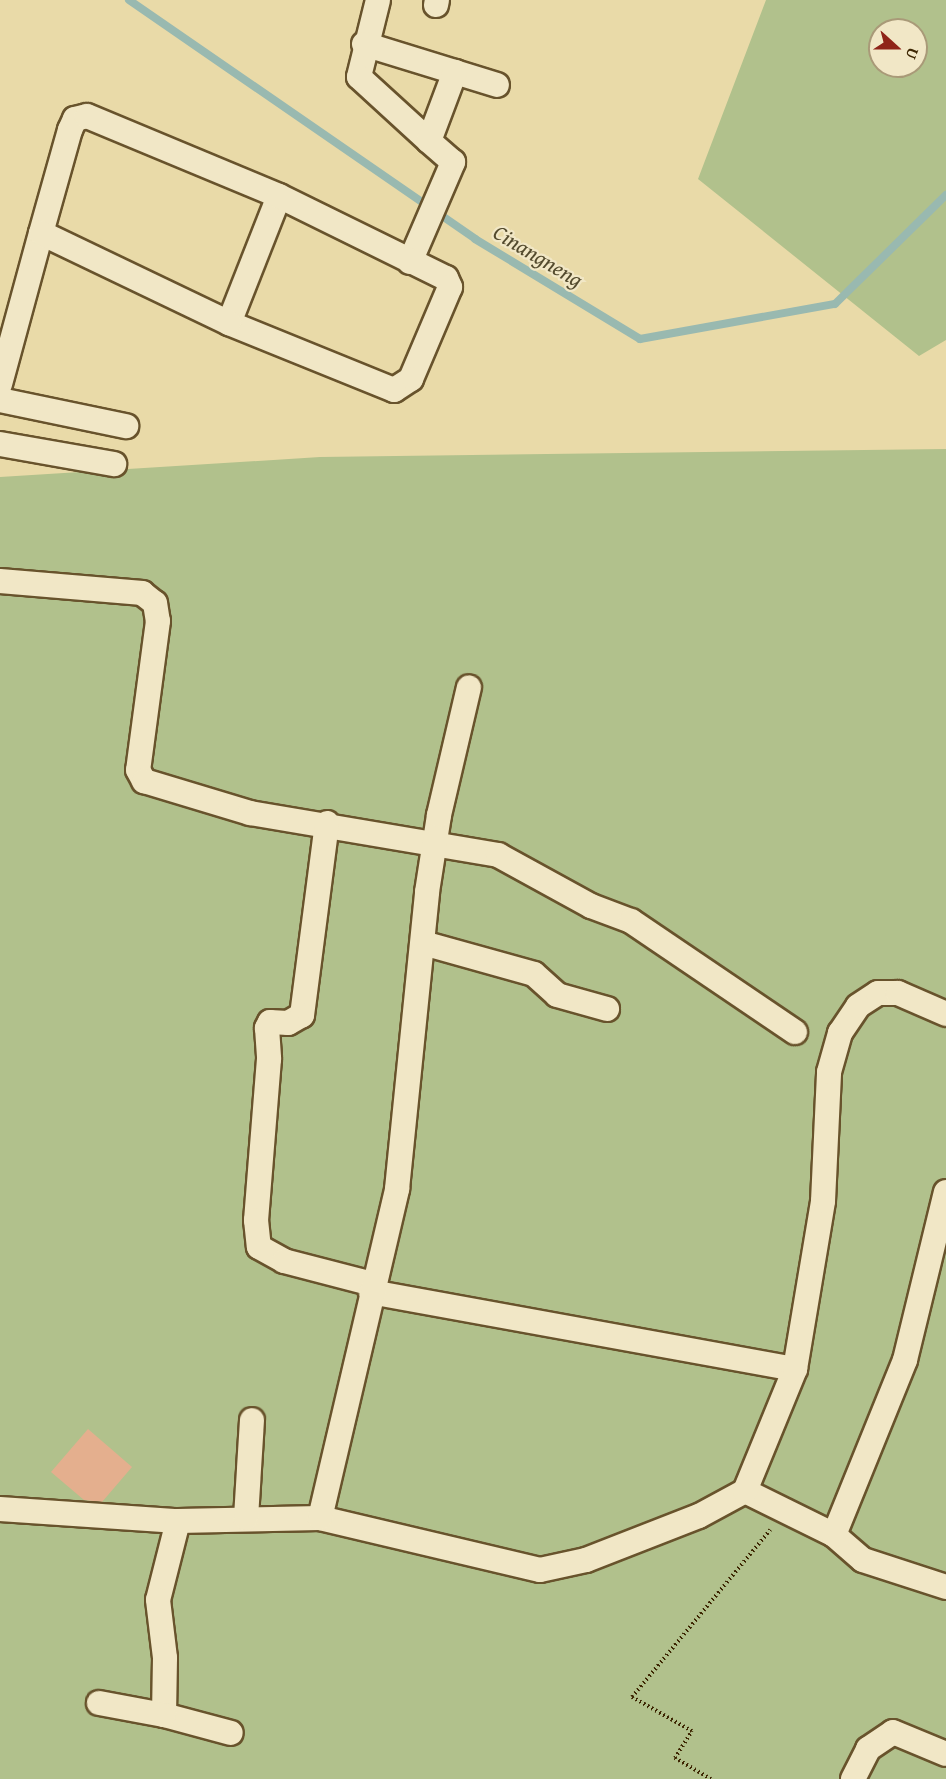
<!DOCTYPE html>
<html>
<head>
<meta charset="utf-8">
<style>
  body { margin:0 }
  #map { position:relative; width:946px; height:1779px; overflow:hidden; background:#e9daa8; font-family:"Gentium Book Plus",serif }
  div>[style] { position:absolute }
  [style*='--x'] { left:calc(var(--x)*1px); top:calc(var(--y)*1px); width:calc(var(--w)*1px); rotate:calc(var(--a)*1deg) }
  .green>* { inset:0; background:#b1c18c }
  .stream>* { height:8px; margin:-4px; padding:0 4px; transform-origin:4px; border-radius:4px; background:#99b9b0 }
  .building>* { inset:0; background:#e4af8e }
  .path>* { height:4px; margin-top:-2px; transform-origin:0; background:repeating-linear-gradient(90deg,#3d2602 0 1.5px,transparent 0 4.5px) }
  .roads { filter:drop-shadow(2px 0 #68532c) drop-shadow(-2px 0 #68532c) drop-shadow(0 2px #68532c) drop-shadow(0 -2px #68532c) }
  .minor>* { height:24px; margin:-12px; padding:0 12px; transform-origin:12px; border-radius:12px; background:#f1e7c6 }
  span { translate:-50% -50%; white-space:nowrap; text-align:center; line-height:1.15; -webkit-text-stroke:4.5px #f1e7c6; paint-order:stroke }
  .water-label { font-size:22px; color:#544b2e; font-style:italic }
  .north { position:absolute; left:868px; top:18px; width:60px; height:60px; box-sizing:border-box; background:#f1e7c6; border:2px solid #a99a78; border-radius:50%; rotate:111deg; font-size:16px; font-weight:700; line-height:24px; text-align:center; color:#3d2602 }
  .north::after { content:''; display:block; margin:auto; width:21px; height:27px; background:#8f2418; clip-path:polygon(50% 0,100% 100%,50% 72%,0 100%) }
</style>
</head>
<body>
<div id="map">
  <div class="green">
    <i style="clip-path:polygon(evenodd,766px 0,946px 0,946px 340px,919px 356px,698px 179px,766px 0,880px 30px,916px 30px,916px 66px,880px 66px,880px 30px)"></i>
    <i style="clip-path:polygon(946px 449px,946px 1779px,0 1779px,0 477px,320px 457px)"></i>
  </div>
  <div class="stream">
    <i style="--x:129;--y:0;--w:421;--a:34.6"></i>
    <i style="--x:475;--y:239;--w:193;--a:31.2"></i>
    <i style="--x:640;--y:339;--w:198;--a:-10.2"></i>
    <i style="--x:835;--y:304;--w:156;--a:-44.5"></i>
  </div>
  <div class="building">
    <i style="clip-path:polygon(88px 1429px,132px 1467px,102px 1502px,84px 1500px,51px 1472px)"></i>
  </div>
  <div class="path">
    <i style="--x:711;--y:1779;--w:42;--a:-149.7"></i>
    <i style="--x:675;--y:1758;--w:32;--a:-58"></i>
    <i style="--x:692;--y:1731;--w:69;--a:-150.5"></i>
    <i style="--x:632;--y:1697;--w:217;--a:-50.4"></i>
  </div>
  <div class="roads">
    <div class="minor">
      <i style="--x:378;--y:0;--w:79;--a:103.9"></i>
      <i style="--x:359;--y:77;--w:95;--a:42.4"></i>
      <i style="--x:436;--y:5;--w:5;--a:-79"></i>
      <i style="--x:364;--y:44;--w:139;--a:17.1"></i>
      <i style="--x:410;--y:262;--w:109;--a:-66.7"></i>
      <i style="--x:453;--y:162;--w:32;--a:-139"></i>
      <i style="--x:429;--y:141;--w:74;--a:-69.4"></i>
      <i style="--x:229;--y:323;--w:136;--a:-68.5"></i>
      <i style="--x:0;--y:384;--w:156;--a:-74.8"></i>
      <i style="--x:41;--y:233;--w:107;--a:-74.3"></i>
      <i style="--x:70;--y:130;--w:12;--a:-66"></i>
      <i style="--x:75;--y:119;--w:12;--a:-14"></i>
      <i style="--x:87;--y:116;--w:208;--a:22.6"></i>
      <i style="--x:279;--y:196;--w:186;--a:26.2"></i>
      <i style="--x:446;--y:278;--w:10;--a:66"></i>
      <i style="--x:450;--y:287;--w:100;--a:113"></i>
      <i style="--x:411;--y:379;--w:20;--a:147"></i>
      <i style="--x:394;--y:390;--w:178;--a:-157.9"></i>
      <i style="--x:229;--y:323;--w:208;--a:-154.4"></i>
      <i style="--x:0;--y:400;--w:129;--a:11.7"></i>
      <i style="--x:0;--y:444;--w:116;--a:10"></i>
      <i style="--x:0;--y:581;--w:143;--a:4.8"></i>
      <i style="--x:142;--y:593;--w:16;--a:38"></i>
      <i style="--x:155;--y:603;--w:18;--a:81"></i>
      <i style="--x:158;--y:621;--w:150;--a:97.6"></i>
      <i style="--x:138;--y:770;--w:13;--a:61"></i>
      <i style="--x:144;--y:781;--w:111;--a:16.8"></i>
      <i style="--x:250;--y:813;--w:252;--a:9.6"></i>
      <i style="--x:498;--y:855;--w:106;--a:28.7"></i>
      <i style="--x:591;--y:906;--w:43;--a:20.6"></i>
      <i style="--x:631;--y:921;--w:198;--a:34.1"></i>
      <i style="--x:327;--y:823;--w:194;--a:97.4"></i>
      <i style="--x:302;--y:1015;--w:16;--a:150"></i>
      <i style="--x:288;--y:1023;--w:18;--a:-177"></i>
      <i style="--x:270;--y:1022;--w:7;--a:117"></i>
      <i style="--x:267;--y:1028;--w:31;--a:86"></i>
      <i style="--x:269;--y:1059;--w:162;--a:94.6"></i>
      <i style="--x:256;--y:1220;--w:27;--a:84"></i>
      <i style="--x:259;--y:1247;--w:29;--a:29"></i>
      <i style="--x:284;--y:1261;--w:92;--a:14.5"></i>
      <i style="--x:423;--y:943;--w:115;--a:15.6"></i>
      <i style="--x:534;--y:974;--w:31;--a:42"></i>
      <i style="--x:557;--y:995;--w:52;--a:15.6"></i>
      <i style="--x:371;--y:1292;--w:431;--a:10.3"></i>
      <i style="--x:745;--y:1491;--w:99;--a:26.3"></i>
      <i style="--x:834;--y:1535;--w:38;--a:41"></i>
      <i style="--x:863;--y:1560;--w:87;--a:18"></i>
      <i style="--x:0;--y:1509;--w:178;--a:3.9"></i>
      <i style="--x:178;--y:1521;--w:142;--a:-1.2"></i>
      <i style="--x:320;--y:1518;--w:226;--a:13.3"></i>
      <i style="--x:540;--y:1570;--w:47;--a:-12.3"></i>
      <i style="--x:586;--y:1560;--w:121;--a:-21.3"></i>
      <i style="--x:699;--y:1516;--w:52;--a:-28.5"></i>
      <i style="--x:745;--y:1491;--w:132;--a:-67.7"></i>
      <i style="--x:795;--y:1369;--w:170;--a:-80.5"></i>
      <i style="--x:823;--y:1201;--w:129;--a:-87.3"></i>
      <i style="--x:829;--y:1072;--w:41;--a:-74.2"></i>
      <i style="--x:840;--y:1033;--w:32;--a:-56"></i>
      <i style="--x:858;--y:1006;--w:24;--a:-33"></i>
      <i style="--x:878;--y:993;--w:20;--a:0"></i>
      <i style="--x:898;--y:993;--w:52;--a:23.6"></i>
      <i style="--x:246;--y:1518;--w:98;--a:-86.5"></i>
      <i style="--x:320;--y:1518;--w:338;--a:-76.8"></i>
      <i style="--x:397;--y:1189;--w:299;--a:-84.2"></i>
      <i style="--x:427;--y:892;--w:78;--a:-81.1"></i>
      <i style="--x:439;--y:815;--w:131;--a:-76.8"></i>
      <i style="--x:178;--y:1521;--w:81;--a:104.2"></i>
      <i style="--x:158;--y:1600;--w:58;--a:83.1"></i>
      <i style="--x:165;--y:1658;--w:57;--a:91"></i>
      <i style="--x:164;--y:1715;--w:69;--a:15"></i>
      <i style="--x:834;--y:1535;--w:189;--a:-67.9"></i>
      <i style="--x:905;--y:1360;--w:173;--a:-76.3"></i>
      <i style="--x:99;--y:1703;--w:66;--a:10.5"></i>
      <i style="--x:853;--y:1779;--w:34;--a:-63"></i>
      <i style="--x:868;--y:1749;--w:30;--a:-34"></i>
      <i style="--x:893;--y:1732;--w:57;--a:22.5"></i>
    </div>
  </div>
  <div class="water-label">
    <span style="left:538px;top:256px;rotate:31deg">Cinangneng</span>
  </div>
  <div class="north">U</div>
</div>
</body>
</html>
